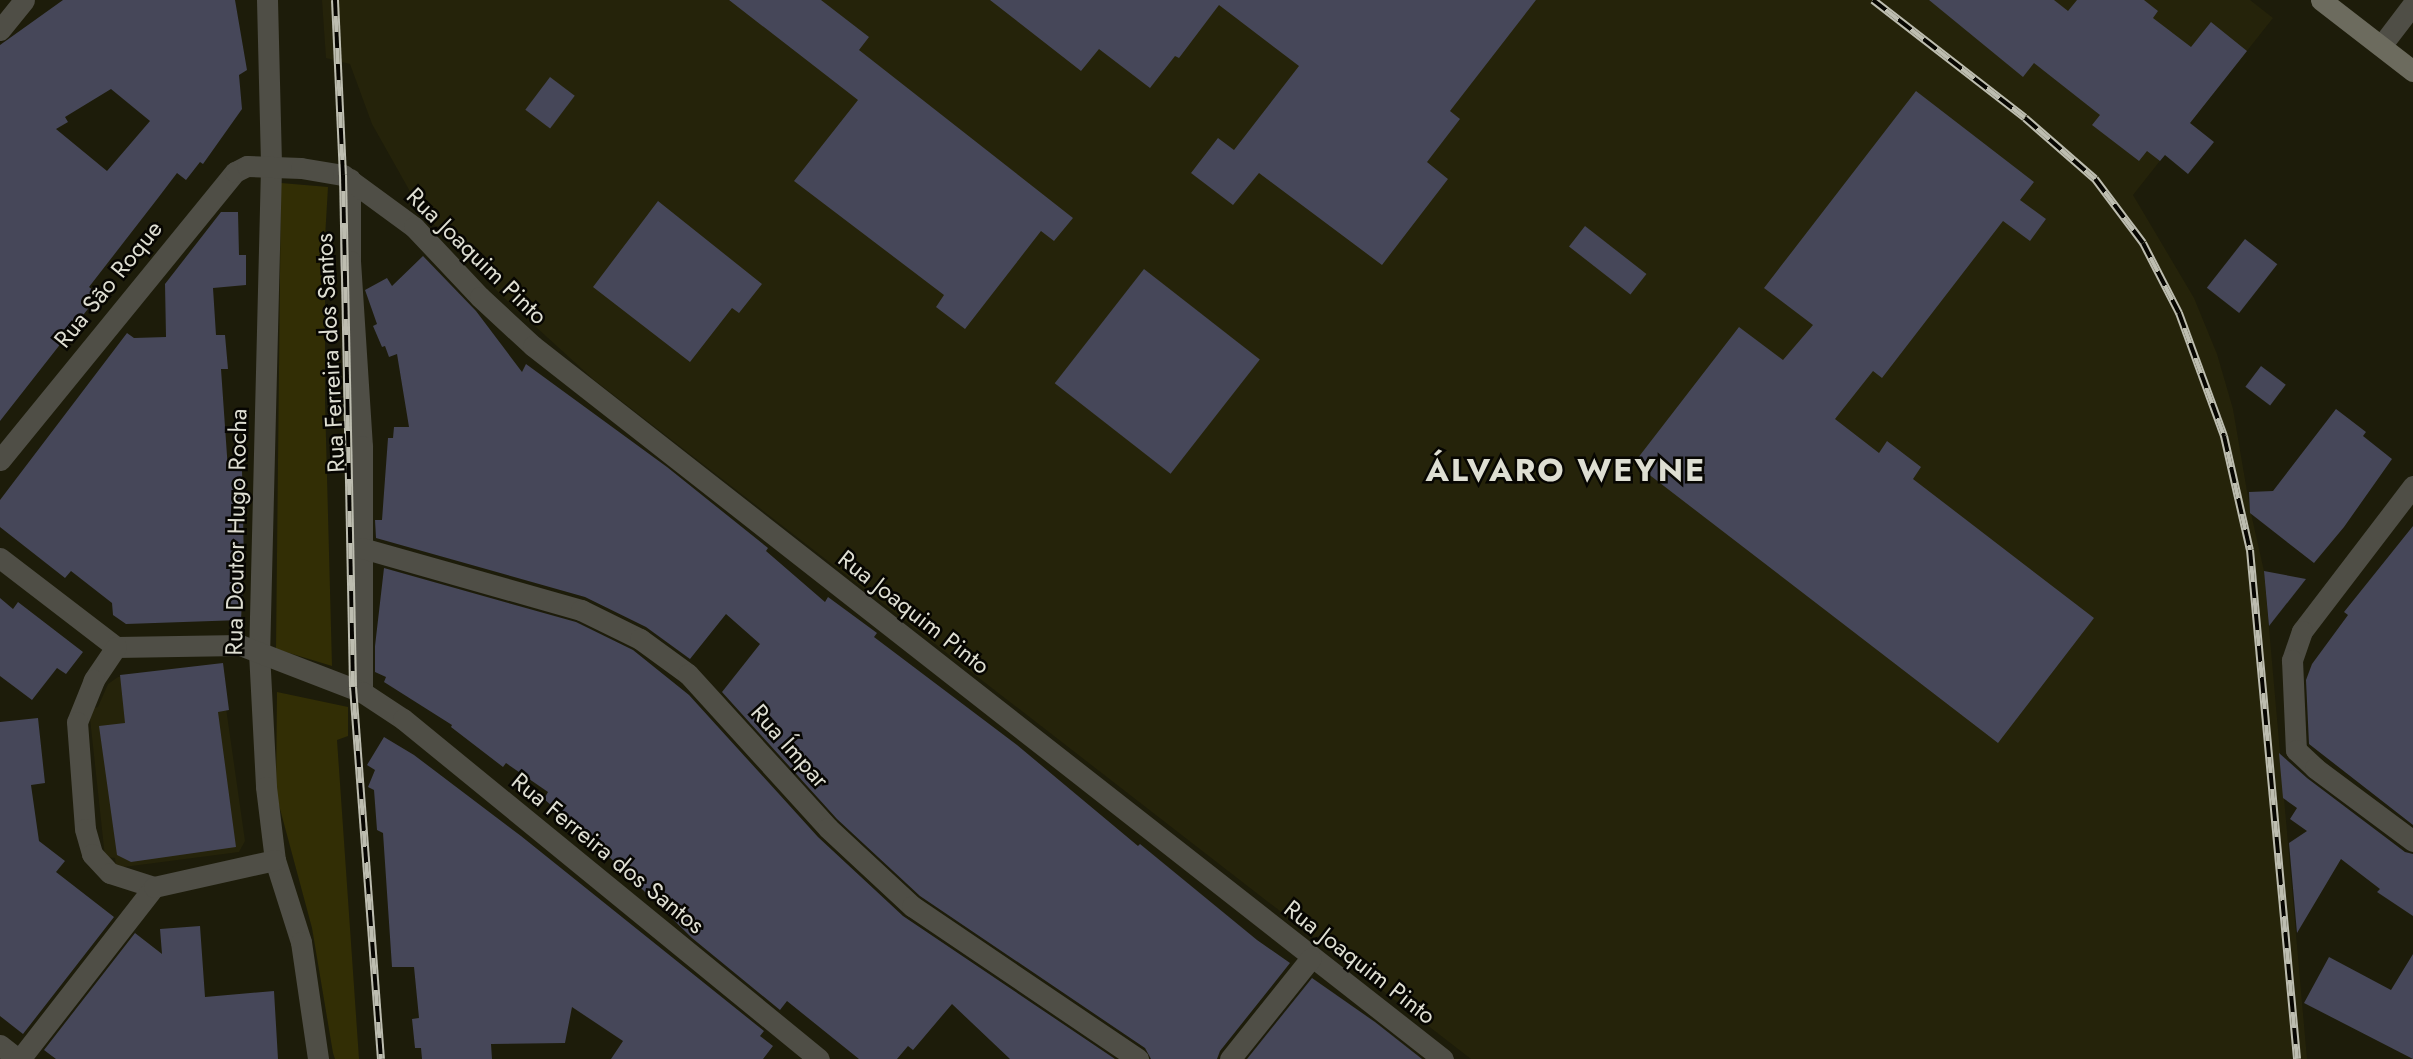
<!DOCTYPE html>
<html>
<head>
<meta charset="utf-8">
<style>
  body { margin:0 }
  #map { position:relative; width:2413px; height:1059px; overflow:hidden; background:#1d1c0a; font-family:Jost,sans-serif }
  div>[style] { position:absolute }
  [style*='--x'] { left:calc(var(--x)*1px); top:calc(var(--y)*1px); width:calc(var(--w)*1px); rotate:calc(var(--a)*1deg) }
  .built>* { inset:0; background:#25230a }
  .green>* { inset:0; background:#322e05 }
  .building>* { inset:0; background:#464759; transform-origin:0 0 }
  .street>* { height:21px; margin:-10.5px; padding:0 10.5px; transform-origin:10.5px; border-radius:10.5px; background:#4f4e46 }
  .secondary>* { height:21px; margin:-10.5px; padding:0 10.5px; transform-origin:10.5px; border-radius:10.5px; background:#6c6b5e }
  .rail>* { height:8px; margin-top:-4px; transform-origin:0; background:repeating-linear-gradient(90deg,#070602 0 16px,#bdbdb0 0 32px); box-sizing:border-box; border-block:2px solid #bdbdb0 }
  span { translate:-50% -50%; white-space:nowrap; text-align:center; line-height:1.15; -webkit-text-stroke:5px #070602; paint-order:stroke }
  .street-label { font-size:24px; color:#deded2 }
  .district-label { font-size:32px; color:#deded2; font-weight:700; letter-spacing:2px }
</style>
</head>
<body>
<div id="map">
  <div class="built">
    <i style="clip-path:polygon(322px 0,2250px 0,2273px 18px,2133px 195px,2194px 298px,2217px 354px,2233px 409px,2250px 509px,2264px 571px,2307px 1059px,1471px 1059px,593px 379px,502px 296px,421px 211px,372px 124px,350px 64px,326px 58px)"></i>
    <i style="clip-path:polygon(220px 666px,245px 841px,239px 852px,116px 868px,115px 858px,105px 857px,89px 709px,98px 707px,108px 684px,118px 677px)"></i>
  </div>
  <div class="green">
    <i style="clip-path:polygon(281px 183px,328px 187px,325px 238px,325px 401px,332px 666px,276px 649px)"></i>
    <i style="clip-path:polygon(277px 692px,348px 707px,348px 736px,337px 740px,359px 1059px,335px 1059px,333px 1053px,312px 928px,276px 794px)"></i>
  </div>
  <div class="building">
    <i style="clip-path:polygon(evenodd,63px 0,235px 0,247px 70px,239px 75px,242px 109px,203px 164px,200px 162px,186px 180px,177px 173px,158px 198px,89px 287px,102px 297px,82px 299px,91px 305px,0 421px,0 45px,63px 0,111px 89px,150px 121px,107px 171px,56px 129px,68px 122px,65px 117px,111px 89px)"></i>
    <i style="clip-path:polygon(729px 0,821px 0,869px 37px,859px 50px,1073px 218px,1054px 241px,1041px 231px,965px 329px,936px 307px,944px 295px,794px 181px,858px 100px)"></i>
    <i style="clip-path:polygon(990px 0,1536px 0,1450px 111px,1460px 119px,1427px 162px,1448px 179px,1382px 265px,1259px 173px,1233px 205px,1191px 173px,1218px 138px,1234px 150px,1299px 66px,1219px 5px,1179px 58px,1175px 56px,1150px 88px,1099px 49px,1081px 71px)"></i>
    <i style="clip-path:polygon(1929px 0,2054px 0,2068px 11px,2077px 0,2144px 0,2158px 11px,2153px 18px,2191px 47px,2211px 22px,2247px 51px,2190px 123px,2214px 142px,2188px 174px,2165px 155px,2160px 161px,2147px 151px,2139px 161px,2092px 125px,2100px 115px,2034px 63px,2023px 77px)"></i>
    <i style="left:550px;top:77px;width:31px;height:41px;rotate:37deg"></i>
    <i style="clip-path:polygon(1916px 91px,2034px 182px,2020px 200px,2046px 219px,2030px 241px,2003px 221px,1882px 378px,1873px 371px,1835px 419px,1879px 453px,1887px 441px,1921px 467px,1913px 479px,2094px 618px,1998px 743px,1634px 463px,1739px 327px,1783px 360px,1813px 325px,1764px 288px)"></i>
    <i style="clip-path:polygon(658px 201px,762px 284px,739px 313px,732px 308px,690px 362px,593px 287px)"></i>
    <i style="clip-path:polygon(221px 212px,238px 212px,239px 255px,246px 255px,246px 285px,213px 288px,216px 335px,225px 335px,228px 369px,221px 369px,228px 470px,242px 469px,244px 563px,241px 620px,126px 624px,113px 615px,112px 603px,71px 571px,65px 578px,0 527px,0 500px,127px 333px,134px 338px,166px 337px,165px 284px)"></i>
    <i style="left:1585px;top:226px;width:78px;height:26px;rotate:38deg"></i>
    <i style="left:2245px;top:239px;width:41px;height:62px;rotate:38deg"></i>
    <i style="clip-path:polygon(423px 256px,476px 311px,522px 372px,526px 364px,667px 467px,768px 548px,766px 551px,825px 602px,828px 597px,877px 633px,874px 637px,1017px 745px,1138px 846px,1140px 844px,1257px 940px,1290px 963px,1220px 1051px,1217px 1059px,1151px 1059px,1145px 1048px,920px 896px,837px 819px,722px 692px,760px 644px,726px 614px,690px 659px,646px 627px,585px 597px,376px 538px,375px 520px,382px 520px,388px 438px,393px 438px,394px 427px,409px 427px,397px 354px,389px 357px,385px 346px,382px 347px,373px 326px,377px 324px,365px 290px,387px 278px,392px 286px)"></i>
    <i style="left:1144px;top:269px;width:147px;height:145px;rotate:38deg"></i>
    <i style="left:2261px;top:366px;width:31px;height:26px;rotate:37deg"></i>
    <i style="clip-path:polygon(2336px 409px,2366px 432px,2363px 436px,2392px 459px,2344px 527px,2314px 563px,2250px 513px,2249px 492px,2273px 491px)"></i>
    <i style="clip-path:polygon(2413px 526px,2413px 825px,2309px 744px,2306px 680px,2312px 664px,2348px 615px,2344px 612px)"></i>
    <i style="clip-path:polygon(384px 568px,576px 622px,633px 650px,689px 695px,818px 837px,903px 916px,1115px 1059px,1010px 1059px,952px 1004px,913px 1050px,908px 1046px,897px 1059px,859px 1059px,787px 1001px,780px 1010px,692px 938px,595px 843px,544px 799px,548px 792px,506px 763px,503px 767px,451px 727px,452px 725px,384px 682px,386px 677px,375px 672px,375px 646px)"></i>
    <i style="clip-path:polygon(2264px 571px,2306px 579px,2269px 626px)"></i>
    <i style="clip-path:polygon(0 598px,13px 609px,18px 602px,83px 652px,66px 674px,57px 668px,32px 700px,0 676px)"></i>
    <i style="clip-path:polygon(223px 663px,229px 710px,218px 712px,236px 847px,131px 862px,117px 855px,99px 726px,125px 723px,120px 675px)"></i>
    <i style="clip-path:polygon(38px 718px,45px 783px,31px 785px,39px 841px,65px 861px,56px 872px,114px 917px,23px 1034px,0 1016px,0 722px)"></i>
    <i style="clip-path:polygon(384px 737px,414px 755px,521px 836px,764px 1031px,760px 1036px,773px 1046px,763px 1059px,611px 1059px,623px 1041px,572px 1007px,565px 1043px,491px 1044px,492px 1059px,422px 1059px,421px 1048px,415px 1048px,412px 1019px,419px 1018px,414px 967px,392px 967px,383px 833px,377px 830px,374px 790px,368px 787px,375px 770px,367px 765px)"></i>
    <i style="clip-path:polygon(2279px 753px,2307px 778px,2405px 852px,2413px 854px,2413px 916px,2377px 892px,2380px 889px,2341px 859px,2297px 933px,2289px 843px,2307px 831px,2290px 819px,2297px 808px,2283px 798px)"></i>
    <i style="clip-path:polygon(200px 926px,205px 997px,274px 991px,278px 1059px,56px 1059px,44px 1050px,135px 933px,162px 954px,160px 929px)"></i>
    <i style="clip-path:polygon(2413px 954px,2413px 1059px,2304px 1003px,2329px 957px,2391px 990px)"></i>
    <i style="clip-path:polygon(1312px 978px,1375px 1022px,1422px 1059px,1247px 1059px)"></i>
  </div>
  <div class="street">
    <i style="--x:267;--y:0;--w:167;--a:88.6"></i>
    <i style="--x:271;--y:167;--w:485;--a:91.4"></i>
    <i style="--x:259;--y:652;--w:135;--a:87"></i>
    <i style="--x:266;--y:787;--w:74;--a:83"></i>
    <i style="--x:275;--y:860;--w:86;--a:72.4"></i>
    <i style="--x:301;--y:942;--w:118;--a:81.7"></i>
    <i style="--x:0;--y:30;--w:38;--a:-51"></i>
    <i style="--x:2381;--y:46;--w:53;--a:-52.7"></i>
    <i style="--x:350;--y:179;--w:82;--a:90"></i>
    <i style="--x:350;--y:261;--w:185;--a:86.3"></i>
    <i style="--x:362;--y:446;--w:246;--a:90"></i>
    <i style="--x:0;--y:460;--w:372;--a:-50.8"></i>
    <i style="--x:235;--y:172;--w:13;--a:-27"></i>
    <i style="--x:247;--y:166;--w:54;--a:2.1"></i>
    <i style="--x:301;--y:168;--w:43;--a:9.5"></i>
    <i style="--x:343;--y:175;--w:88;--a:36.2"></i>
    <i style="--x:414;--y:227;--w:96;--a:46.7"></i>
    <i style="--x:480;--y:297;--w:72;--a:42.8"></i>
    <i style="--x:533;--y:346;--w:1156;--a:38.08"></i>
    <i style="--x:2413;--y:486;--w:183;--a:127.4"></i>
    <i style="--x:2302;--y:631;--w:31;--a:109"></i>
    <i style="--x:2292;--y:660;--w:90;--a:87.5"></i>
    <i style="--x:2296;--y:750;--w:26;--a:43"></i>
    <i style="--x:2315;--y:768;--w:122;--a:36.7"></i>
    <i style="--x:362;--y:548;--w:228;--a:15.8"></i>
    <i style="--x:581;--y:610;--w:66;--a:26.2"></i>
    <i style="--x:640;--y:639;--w:59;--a:36.1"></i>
    <i style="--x:688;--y:674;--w:208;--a:47.7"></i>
    <i style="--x:828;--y:828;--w:115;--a:42.9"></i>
    <i style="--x:912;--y:906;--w:273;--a:34.1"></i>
    <i style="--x:0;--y:558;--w:146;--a:37.5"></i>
    <i style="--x:116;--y:647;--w:124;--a:-0.9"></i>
    <i style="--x:240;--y:645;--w:131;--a:21.1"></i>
    <i style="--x:362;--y:692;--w:49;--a:33.4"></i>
    <i style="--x:403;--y:719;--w:537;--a:39.26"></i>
    <i style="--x:116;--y:647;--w:40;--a:124"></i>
    <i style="--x:94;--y:680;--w:45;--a:112"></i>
    <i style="--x:77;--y:722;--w:107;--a:85.7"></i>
    <i style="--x:85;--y:829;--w:26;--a:74"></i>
    <i style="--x:92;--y:854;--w:26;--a:47"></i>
    <i style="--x:110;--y:873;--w:46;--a:17.7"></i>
    <i style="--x:0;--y:1045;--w:23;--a:38"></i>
    <i style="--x:20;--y:1059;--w:218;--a:-52.1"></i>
    <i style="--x:154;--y:887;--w:124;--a:-12.6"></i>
    <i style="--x:1230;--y:1059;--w:129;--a:-51.3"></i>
  </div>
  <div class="secondary">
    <i style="--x:2321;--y:0;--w:116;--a:37.7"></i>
  </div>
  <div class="rail">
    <i style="--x:335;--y:0;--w:175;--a:87.4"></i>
    <i style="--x:343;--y:175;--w:512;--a:88.88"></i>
    <i style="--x:353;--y:687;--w:373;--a:85.7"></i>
    <i style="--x:1873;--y:0;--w:192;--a:37.8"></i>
    <i style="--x:2025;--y:118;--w:93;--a:41.1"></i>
    <i style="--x:2095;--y:179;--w:80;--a:53.1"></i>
    <i style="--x:2143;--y:243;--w:79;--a:62.8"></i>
    <i style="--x:2179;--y:313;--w:131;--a:69.9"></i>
    <i style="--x:2224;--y:436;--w:117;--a:77.2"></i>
    <i style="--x:2250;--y:550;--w:511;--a:84.72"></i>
  </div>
  <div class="street-label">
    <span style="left:477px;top:256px;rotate:44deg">Rua Joaquim Pinto</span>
    <span style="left:108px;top:284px;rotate:-51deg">Rua São Roque</span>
    <span style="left:330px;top:353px;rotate:-93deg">Rua Ferreira dos Santos</span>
    <span style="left:236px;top:532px;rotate:-89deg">Rua Doutor Hugo Rocha</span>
    <span style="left:914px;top:612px;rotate:38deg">Rua Joaquim Pinto</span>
    <span style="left:790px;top:746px;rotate:48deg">Rua Ímpar</span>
    <span style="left:608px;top:853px;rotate:39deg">Rua Ferreira dos Santos</span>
    <span style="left:1360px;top:962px;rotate:38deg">Rua Joaquim Pinto</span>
  </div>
  <div class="district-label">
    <span style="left:1566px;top:470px">ÁLVARO WEYNE</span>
  </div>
</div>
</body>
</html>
